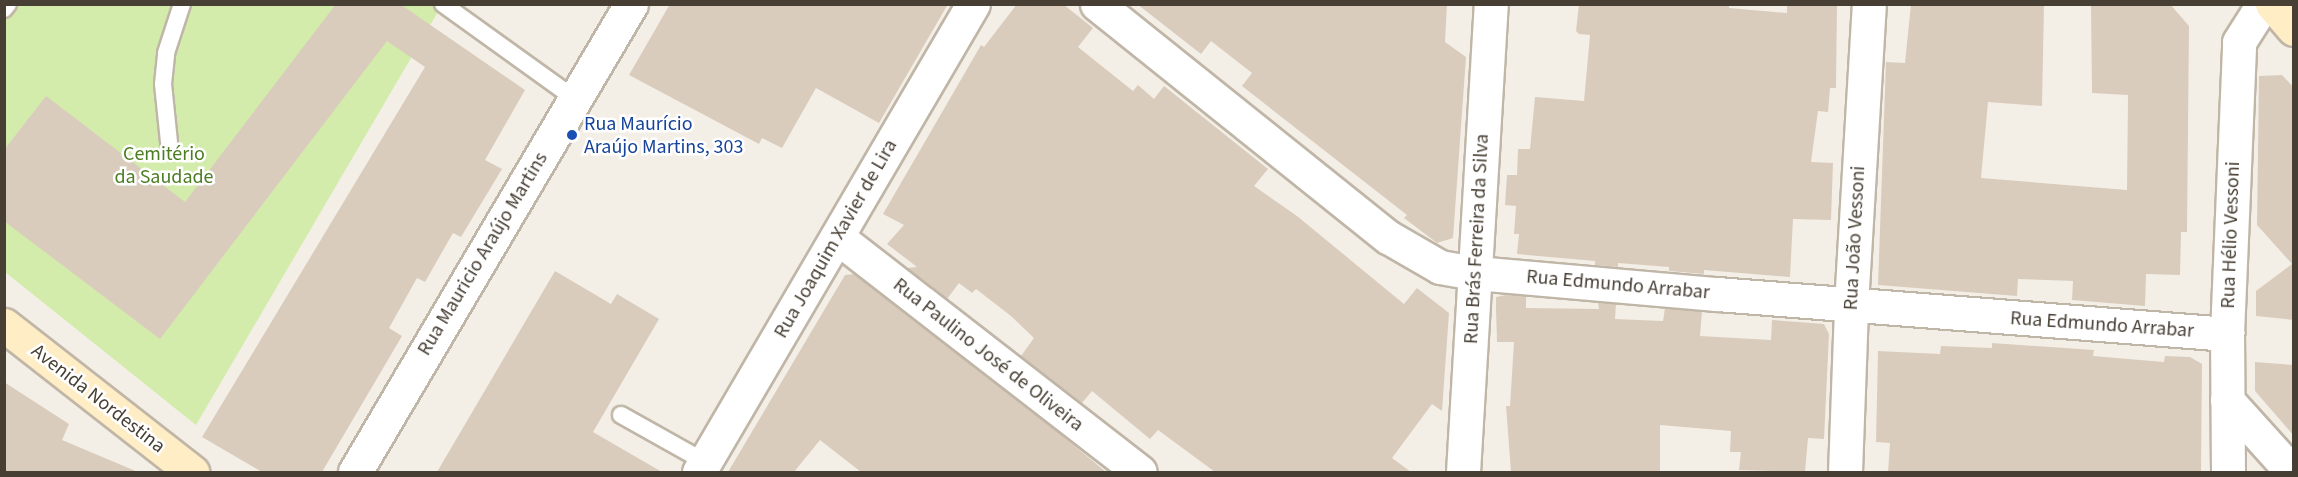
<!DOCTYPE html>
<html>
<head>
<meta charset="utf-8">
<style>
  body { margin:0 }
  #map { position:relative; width:2298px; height:477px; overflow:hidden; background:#f4efe6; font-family:"Source Sans 3",sans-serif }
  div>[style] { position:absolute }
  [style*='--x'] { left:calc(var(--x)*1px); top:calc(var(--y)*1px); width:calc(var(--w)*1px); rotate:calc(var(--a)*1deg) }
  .green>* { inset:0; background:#d3ebab }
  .building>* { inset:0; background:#daccbd }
  .roads { filter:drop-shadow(2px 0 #c0b6a7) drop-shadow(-2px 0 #c0b6a7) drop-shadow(0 2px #c0b6a7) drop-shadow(0 -2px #c0b6a7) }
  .lane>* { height:16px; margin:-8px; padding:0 8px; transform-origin:8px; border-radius:8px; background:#fff }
  .street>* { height:33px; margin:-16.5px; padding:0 16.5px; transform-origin:16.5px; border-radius:16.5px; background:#fff }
  .secondary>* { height:33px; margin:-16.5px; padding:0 16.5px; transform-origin:16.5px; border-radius:16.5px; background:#ffedc5 }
  .dots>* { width:16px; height:16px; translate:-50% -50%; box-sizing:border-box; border:3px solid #fff; border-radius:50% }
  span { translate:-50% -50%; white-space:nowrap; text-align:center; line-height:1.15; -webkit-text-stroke:5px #fff; paint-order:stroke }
  .transit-label { font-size:20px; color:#164399 }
  .left { translate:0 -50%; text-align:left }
  .park-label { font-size:20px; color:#4c7d23 }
  .street-label { font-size:20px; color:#473f34 }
  .frame { position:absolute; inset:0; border:6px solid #473f34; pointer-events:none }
</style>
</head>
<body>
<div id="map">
  <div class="green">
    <i style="clip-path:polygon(4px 5px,442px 5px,196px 425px,5px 272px)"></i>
  </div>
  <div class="building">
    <i style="clip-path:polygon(336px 4px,400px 4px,525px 90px,485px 160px,502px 169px,461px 237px,453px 233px,425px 282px,417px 278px,389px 328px,402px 336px,322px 472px,262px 472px,202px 437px,425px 67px,387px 41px,160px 339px,4px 221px,4px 150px,46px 96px,185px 202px)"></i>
    <i style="clip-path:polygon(670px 4px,948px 4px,879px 123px,816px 88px,782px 148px,762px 138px,759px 144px,629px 75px)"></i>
    <i style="clip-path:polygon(1017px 4px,1063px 4px,1093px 28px,1078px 47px,1133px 91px,1138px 85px,1154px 99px,1164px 86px,1268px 169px,1254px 186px,1297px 216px,1404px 304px,1417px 288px,1449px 313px,1442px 411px,1432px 404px,1392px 458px,1411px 472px,1215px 472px,1158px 430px,1150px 439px,1092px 391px,1082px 403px,1021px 356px,1034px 338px,1011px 316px,976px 289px,972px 293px,959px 283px,947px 299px,907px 268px,917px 267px,887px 244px,904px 225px,883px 214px,981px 45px,984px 47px)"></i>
    <i style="clip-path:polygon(1137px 4px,1447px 4px,1445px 42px,1466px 57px,1453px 238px,1437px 243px,1404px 218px,1407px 215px,1242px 86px,1252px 73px,1211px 41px,1201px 54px)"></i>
    <i style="clip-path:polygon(1579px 4px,1729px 4px,1729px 8px,1787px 13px,1787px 4px,1837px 4px,1836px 88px,1830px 88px,1828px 112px,1818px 111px,1811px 162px,1833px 163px,1831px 220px,1793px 219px,1790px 277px,1704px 270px,1704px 274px,1669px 271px,1669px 267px,1618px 263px,1618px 267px,1595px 265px,1595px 261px,1517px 254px,1519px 234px,1514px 234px,1516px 206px,1505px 205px,1507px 175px,1517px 175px,1518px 149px,1530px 149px,1535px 97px,1584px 101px,1590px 35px,1579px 34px,1576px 31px)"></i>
    <i style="clip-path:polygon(1911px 4px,2044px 4px,2042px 106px,1988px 102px,1981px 178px,2127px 190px,2128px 95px,2092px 93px,2091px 4px,2170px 4px,2189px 26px,2187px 232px,2181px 232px,2180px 275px,2146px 274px,2145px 306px,2072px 300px,2073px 281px,2018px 279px,2017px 296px,1878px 285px,1886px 62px,1905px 63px)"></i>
    <i style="clip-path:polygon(2282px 75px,2294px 88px,2294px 320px,2256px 316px,2256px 291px,2292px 264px,2257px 225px,2259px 76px)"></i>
    <i style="clip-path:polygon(555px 271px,611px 304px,617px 294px,659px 319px,593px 432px,662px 472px,437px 472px)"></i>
    <i style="clip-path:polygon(854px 274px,1059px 433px,1106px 472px,861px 472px,820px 440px,794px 472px,728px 472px,845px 275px)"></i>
    <i style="clip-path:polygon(1506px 295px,1526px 296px,1526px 308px,1599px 309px,1598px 303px,1616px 304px,1615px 319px,1663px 321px,1665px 308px,1702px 311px,1700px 336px,1771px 340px,1772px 320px,1824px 324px,1829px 334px,1824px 439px,1808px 438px,1805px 472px,1739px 470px,1741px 452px,1730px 452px,1731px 431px,1660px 425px,1660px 472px,1511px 472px,1506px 406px,1510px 406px,1514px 342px,1497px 342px,1496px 309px,1496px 297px)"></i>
    <i style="clip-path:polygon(1992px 343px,2094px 350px,2093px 356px,2164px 362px,2165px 356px,2190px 357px,2202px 364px,2201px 472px,1888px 472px,1890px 443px,1876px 442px,1878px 351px,1940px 354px,1941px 346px,1992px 348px)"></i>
    <i style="clip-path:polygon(2255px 362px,2294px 365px,2294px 436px,2255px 391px)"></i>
    <i style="clip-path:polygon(4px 382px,69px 424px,62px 440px,138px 472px,4px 472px)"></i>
  </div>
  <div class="roads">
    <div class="lane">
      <i style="--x:443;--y:4;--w:163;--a:35.7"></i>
      <i style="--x:4;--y:9;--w:6;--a:-51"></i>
      <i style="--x:169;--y:142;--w:58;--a:-95.9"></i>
      <i style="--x:163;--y:84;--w:31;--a:-84"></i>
      <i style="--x:166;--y:53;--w:52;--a:-71.9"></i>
      <i style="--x:621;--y:415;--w:96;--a:29.2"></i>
    </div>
    <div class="street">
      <i style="--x:1097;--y:4;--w:373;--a:38.7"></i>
      <i style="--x:1388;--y:237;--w:60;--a:30"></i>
      <i style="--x:1440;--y:267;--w:36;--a:10"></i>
      <i style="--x:1475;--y:273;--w:243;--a:5"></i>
      <i style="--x:1717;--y:294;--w:512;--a:4.48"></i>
      <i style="--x:837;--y:237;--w:383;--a:37.8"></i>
      <i style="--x:2227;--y:400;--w:97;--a:47.9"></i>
      <i style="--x:355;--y:472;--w:543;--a:-59.47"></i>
      <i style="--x:699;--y:472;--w:542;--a:-59.65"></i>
      <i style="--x:1463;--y:472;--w:469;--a:-86.6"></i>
      <i style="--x:1845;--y:472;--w:167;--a:-87.9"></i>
      <i style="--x:1851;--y:305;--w:302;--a:-86.6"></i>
      <i style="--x:2228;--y:472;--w:138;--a:-90.4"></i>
      <i style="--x:2227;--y:334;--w:292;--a:-87.6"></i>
      <i style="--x:2239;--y:42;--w:45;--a:-57.7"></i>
    </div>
    <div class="secondary">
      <i style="--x:2272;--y:4;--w:33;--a:49"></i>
      <i style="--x:4;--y:325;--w:239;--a:38"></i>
    </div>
  </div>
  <div class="dots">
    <i style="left:572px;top:135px;background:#1a4fb4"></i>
  </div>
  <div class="transit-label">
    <span class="left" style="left:584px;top:136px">Rua Maurício<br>Araújo Martins, 303</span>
  </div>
  <div class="park-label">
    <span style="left:164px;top:166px">Cemitério<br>da Saudade</span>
  </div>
  <div class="street-label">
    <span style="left:2231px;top:235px;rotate:-88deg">Rua Hélio Vessoni</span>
    <span style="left:1855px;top:238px;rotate:-87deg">Rua João Vessoni</span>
    <span style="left:836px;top:239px;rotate:-60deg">Rua Joaquim Xavier de Lira</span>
    <span style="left:1477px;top:239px;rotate:-87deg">Rua Brás Ferreira da Silva</span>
    <span style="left:483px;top:254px;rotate:-59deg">Rua Mauricio Araújo Martins</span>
    <span style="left:1618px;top:285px;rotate:5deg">Rua Edmundo Arrabar</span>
    <span style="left:2102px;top:325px;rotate:4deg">Rua Edmundo Arrabar</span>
    <span style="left:988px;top:355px;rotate:38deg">Rua Paulino José de Oliveira</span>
    <span style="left:98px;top:399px;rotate:38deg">Avenida Nordestina</span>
  </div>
  <div class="frame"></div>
</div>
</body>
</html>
